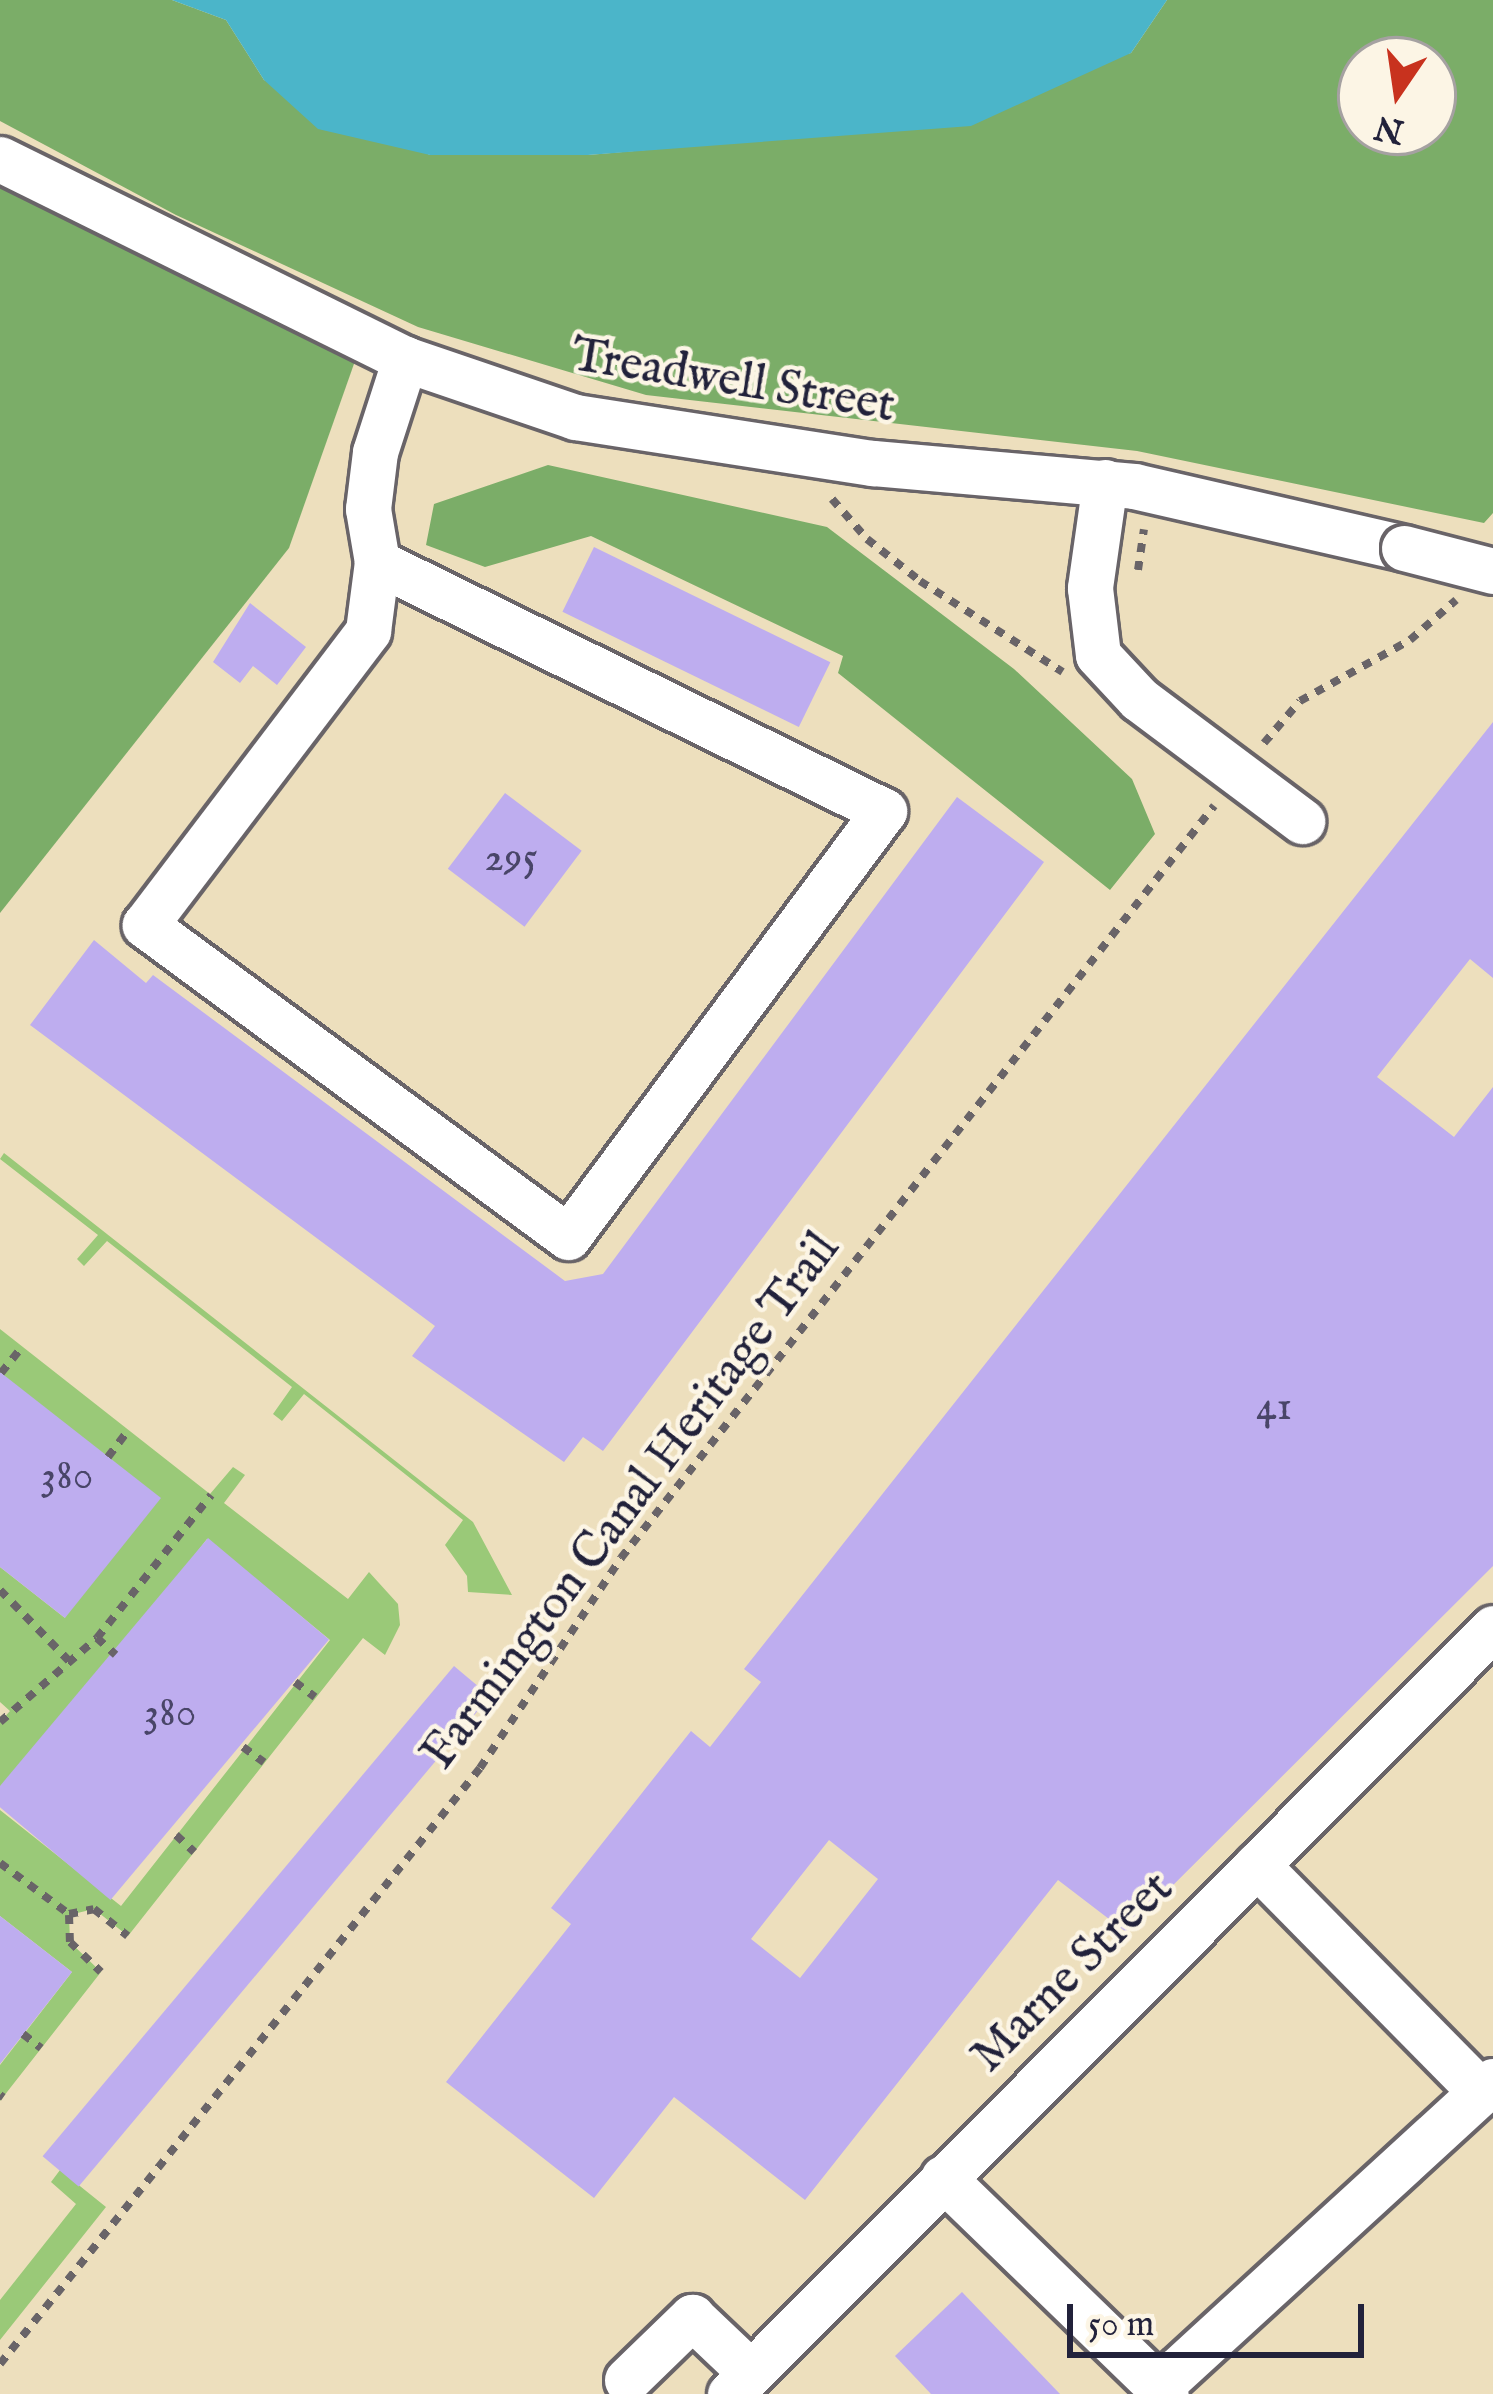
<!DOCTYPE html>
<html>
<head>
<meta charset="utf-8">
<style>
  body { margin:0 }
  #map { position:relative; width:1493px; height:2394px; overflow:hidden; background:#eddfbd; font-family:"IM FELL English",serif }
  div>[style] { position:absolute }
  [style*='--x'] { left:calc(var(--x)*1px); top:calc(var(--y)*1px); width:calc(var(--w)*1px); rotate:calc(var(--a)*1deg) }
  .green>* { inset:0; background:#9ac978 }
  .forest>* { inset:0; background:#7bad68 }
  .water>* { inset:0; background:#4bb5c9 }
  .building>* { inset:0; background:#beadef; transform-origin:0 0 }
  .path>* { height:8px; margin-top:-4px; transform-origin:0; background:repeating-linear-gradient(90deg,#696468 0 9px,transparent 0 18px) }
  .roads { filter:drop-shadow(3px 0 #696468) drop-shadow(-3px 0 #696468) drop-shadow(0 3px #696468) drop-shadow(0 -3px #696468) }
  .minor>* { height:45px; margin:-22.5px; padding:0 22.5px; transform-origin:22.5px; border-radius:22.5px; background:#fff }
  .bridges { filter:drop-shadow(3px 0 #696468) drop-shadow(-3px 0 #696468) drop-shadow(0 3px #696468) drop-shadow(0 -3px #696468) }
  .minor-bridge>* { height:45px; margin:-22.5px; padding:0 22.5px; transform-origin:22.5px; border-radius:22.5px; background:#fff }
  span { translate:-50% -50%; white-space:nowrap; text-align:center; line-height:1.15; -webkit-text-stroke:9px #fcf5e5; paint-order:stroke }
  .number-label { font-size:42px; color:#494568 }
  .number-label span { -webkit-text-stroke-width:0 }
  .street-label { font-size:48px; color:#22223b }
  .north { position:absolute; left:1337px; top:36px; width:120px; height:120px; box-sizing:border-box; background:#fcf5e5; border:3px solid #a5a1a1; border-radius:50%; rotate:193deg; font-size:33px; font-weight:700; line-height:48px; text-align:center; color:#22223b }
  .north::after { content:''; display:block; margin:auto; width:42px; height:54px; background:#c8321e; clip-path:polygon(50% 0,100% 100%,50% 72%,0 100%) }
  .scale { position:absolute; left:1067px; top:2304px; width:297px; height:54px; box-sizing:border-box; border:6px solid #22223b; border-top:0; padding-left:15px; font-size:36px; line-height:42px; white-space:nowrap; color:#22223b; -webkit-text-stroke:9px #fcf5e5; paint-order:stroke }
</style>
</head>
<body>
<div id="map">
  <div class="green">
    <i style="clip-path:polygon(4px 1153px,473px 1522px,512px 1595px,468px 1592px,467px 1576px,445px 1545px,463px 1520px,304px 1394px,282px 1421px,273px 1414px,292px 1387px,107px 1241px,84px 1266px,77px 1259px,98px 1235px,0 1159px)"></i>
    <i style="clip-path:polygon(0 1329px,210px 1494px,233px 1467px,245px 1475px,224px 1503px,348px 1599px,369px 1572px,398px 1604px,400px 1625px,385px 1655px,363px 1638px,128px 1936px,94px 1909px,69px 1915px,70px 1942px,101px 1972px,0 2101px,0 2065px,72px 1972px,0 1916px,0 1810px,121px 1906px,330px 1640px,207px 1539px,0 1807px,0 1722px,10px 1711px,0 1702px,0 1567px,65px 1618px,0 1372px)"></i>
    <i style="clip-path:polygon(60px 2170px,106px 2207px,0 2340px,0 2300px,76px 2204px,51px 2182px)"></i>
  </div>
  <div class="forest">
    <i style="clip-path:polygon(evenodd,0 0,172px 0,226px 20px,264px 80px,430px 155px,588px 155px,750px 141px,1131px 53px,1167px 0,1493px 0,1493px 513px,1484px 523px,1137px 451px,646px 395px,418px 327px,176px 215px,0 121px,0 0,1361px 60px,1433px 60px,1433px 132px,1361px 132px,1361px 60px)"></i>
    <i style="clip-path:polygon(0 184px,355px 361px,289px 548px,0 913px)"></i>
    <i style="clip-path:polygon(548px 465px,827px 527px,1014px 669px,1132px 779px,1155px 834px,1110px 890px,838px 673px,843px 656px,591px 536px,485px 567px,426px 545px,434px 504px)"></i>
  </div>
  <div class="water">
    <i style="clip-path:polygon(172px 0,1167px 0,1131px 53px,971px 126px,588px 155px,430px 155px,318px 129px,264px 80px,226px 20px)"></i>
  </div>
  <div class="building">
    <i style="left:594px;top:547px;width:263px;height:72px;rotate:26deg"></i>
    <i style="clip-path:polygon(250px 603px,306px 647px,277px 685px,253px 666px,240px 683px,213px 662px)"></i>
    <i style="clip-path:polygon(evenodd,1493px 722px,1493px 978px,1470px 959px,1377px 1077px,1454px 1137px,1493px 1087px,1493px 1566px,1126px 1932px,1058px 1880px,805px 2200px,674px 2097px,594px 2198px,446px 2082px,571px 1924px,551px 1908px,691px 1731px,710px 1747px,761px 1682px,744px 1669px,1493px 722px,829px 1840px,878px 1879px,800px 1978px,751px 1939px,829px 1840px)"></i>
    <i style="left:505px;top:793px;width:96px;height:95px;rotate:37deg"></i>
    <i style="clip-path:polygon(957px 797px,1044px 862px,603px 1451px,583px 1437px,564px 1462px,412px 1356px,435px 1326px,30px 1025px,94px 940px,146px 983px,153px 975px,565px 1281px,603px 1274px)"></i>
    <i style="clip-path:polygon(0 1372px,161px 1498px,65px 1618px,0 1567px)"></i>
    <i style="left:208px;top:1538px;width:158px;height:340px;rotate:40deg"></i>
    <i style="left:454px;top:1666px;width:47px;height:640px;rotate:40deg"></i>
    <i style="clip-path:polygon(0 1916px,72px 1972px,0 2064px)"></i>
    <i style="clip-path:polygon(962px 2292px,1060px 2394px,931px 2394px,895px 2356px)"></i>
  </div>
  <div class="path">
    <i style="--x:832;--y:499;--w:53;--a:48.8"></i>
    <i style="--x:867;--y:539;--w:68;--a:38.4"></i>
    <i style="--x:920;--y:581;--w:169;--a:32.5"></i>
    <i style="--x:1138;--y:570;--w:41;--a:-81.7"></i>
    <i style="--x:1264;--y:743;--w:55;--a:-49.4"></i>
    <i style="--x:1300;--y:701;--w:126;--a:-29"></i>
    <i style="--x:1410;--y:640;--w:61;--a:-41"></i>
    <i style="--x:1;--y:1373;--w:33;--a:-51"></i>
    <i style="--x:108;--y:1457;--w:35;--a:-53"></i>
    <i style="--x:0;--y:1590;--w:102;--a:45.8"></i>
    <i style="--x:97;--y:1638;--w:25;--a:42"></i>
    <i style="--x:295;--y:1682;--w:25;--a:37"></i>
    <i style="--x:0;--y:1722;--w:128;--a:-40.9"></i>
    <i style="--x:97;--y:1638;--w:183;--a:-51.4"></i>
    <i style="--x:243;--y:1747;--w:26;--a:36"></i>
    <i style="--x:176;--y:1835;--w:25;--a:43"></i>
    <i style="--x:0;--y:1863;--w:86;--a:36.5"></i>
    <i style="--x:69;--y:1914;--w:25;--a:-11"></i>
    <i style="--x:94;--y:1909;--w:43;--a:38.5"></i>
    <i style="--x:69;--y:1915;--w:27;--a:88"></i>
    <i style="--x:70;--y:1942;--w:43;--a:44.1"></i>
    <i style="--x:23;--y:2034;--w:23;--a:38"></i>
    <i style="--x:0;--y:2095;--w:4;--a:34"></i>
    <i style="--x:0;--y:2364;--w:765;--a:-51.15"></i>
    <i style="--x:480;--y:1768;--w:253;--a:-56.1"></i>
    <i style="--x:621;--y:1558;--w:958;--a:-51.74"></i>
  </div>
  <div class="roads">
    <div class="minor">
      <i style="--x:0;--y:159;--w:452;--a:26.3"></i>
      <i style="--x:405;--y:359;--w:180;--a:18.8"></i>
      <i style="--x:575;--y:417;--w:302;--a:8.8"></i>
      <i style="--x:873;--y:463;--w:262;--a:5"></i>
      <i style="--x:1134;--y:486;--w:277;--a:12.9"></i>
      <i style="--x:1105;--y:482;--w:107;--a:98.1"></i>
      <i style="--x:1090;--y:588;--w:67;--a:83.2"></i>
      <i style="--x:1098;--y:655;--w:60;--a:47"></i>
      <i style="--x:1139;--y:699;--w:204;--a:36.8"></i>
      <i style="--x:377;--y:562;--w:565;--a:26.16"></i>
      <i style="--x:884;--y:811;--w:530;--a:126.57"></i>
      <i style="--x:568;--y:1237;--w:526;--a:-143.59"></i>
      <i style="--x:145;--y:925;--w:369;--a:-52.8"></i>
      <i style="--x:368;--y:631;--w:70;--a:-82.6"></i>
      <i style="--x:377;--y:562;--w:54;--a:-99.6"></i>
      <i style="--x:368;--y:509;--w:57;--a:-83"></i>
      <i style="--x:375;--y:452;--w:98;--a:-72.1"></i>
      <i style="--x:1257;--y:1865;--w:319;--a:45.4"></i>
      <i style="--x:943;--y:2178;--w:310;--a:44.1"></i>
      <i style="--x:627;--y:2380;--w:91;--a:-44.1"></i>
      <i style="--x:692;--y:2317;--w:81;--a:43.5"></i>
      <i style="--x:1159;--y:2387;--w:453;--a:-42.5"></i>
      <i style="--x:730;--y:2394;--w:1081;--a:-45.11"></i>
    </div>
  </div>
  <div class="bridges">
    <div class="minor-bridge">
      <i style="--x:1404;--y:548;--w:92;--a:14.5"></i>
    </div>
  </div>
  <div class="number-label">
    <span style="left:511px;top:859px">295</span>
    <span style="left:1274px;top:1408px">41</span>
    <span style="left:67px;top:1477px">380</span>
    <span style="left:170px;top:1714px">380</span>
  </div>
  <div class="street-label">
    <span style="left:733px;top:382px;rotate:9deg">Treadwell Street</span>
    <span style="left:632px;top:1502px;rotate:-53deg">Farmington Canal Heritage Trail</span>
    <span style="left:1073px;top:1973px;rotate:-45deg">Marne Street</span>
  </div>
  <div class="north">N</div>
  <div class="scale">50 m</div>
</div>
</body>
</html>
